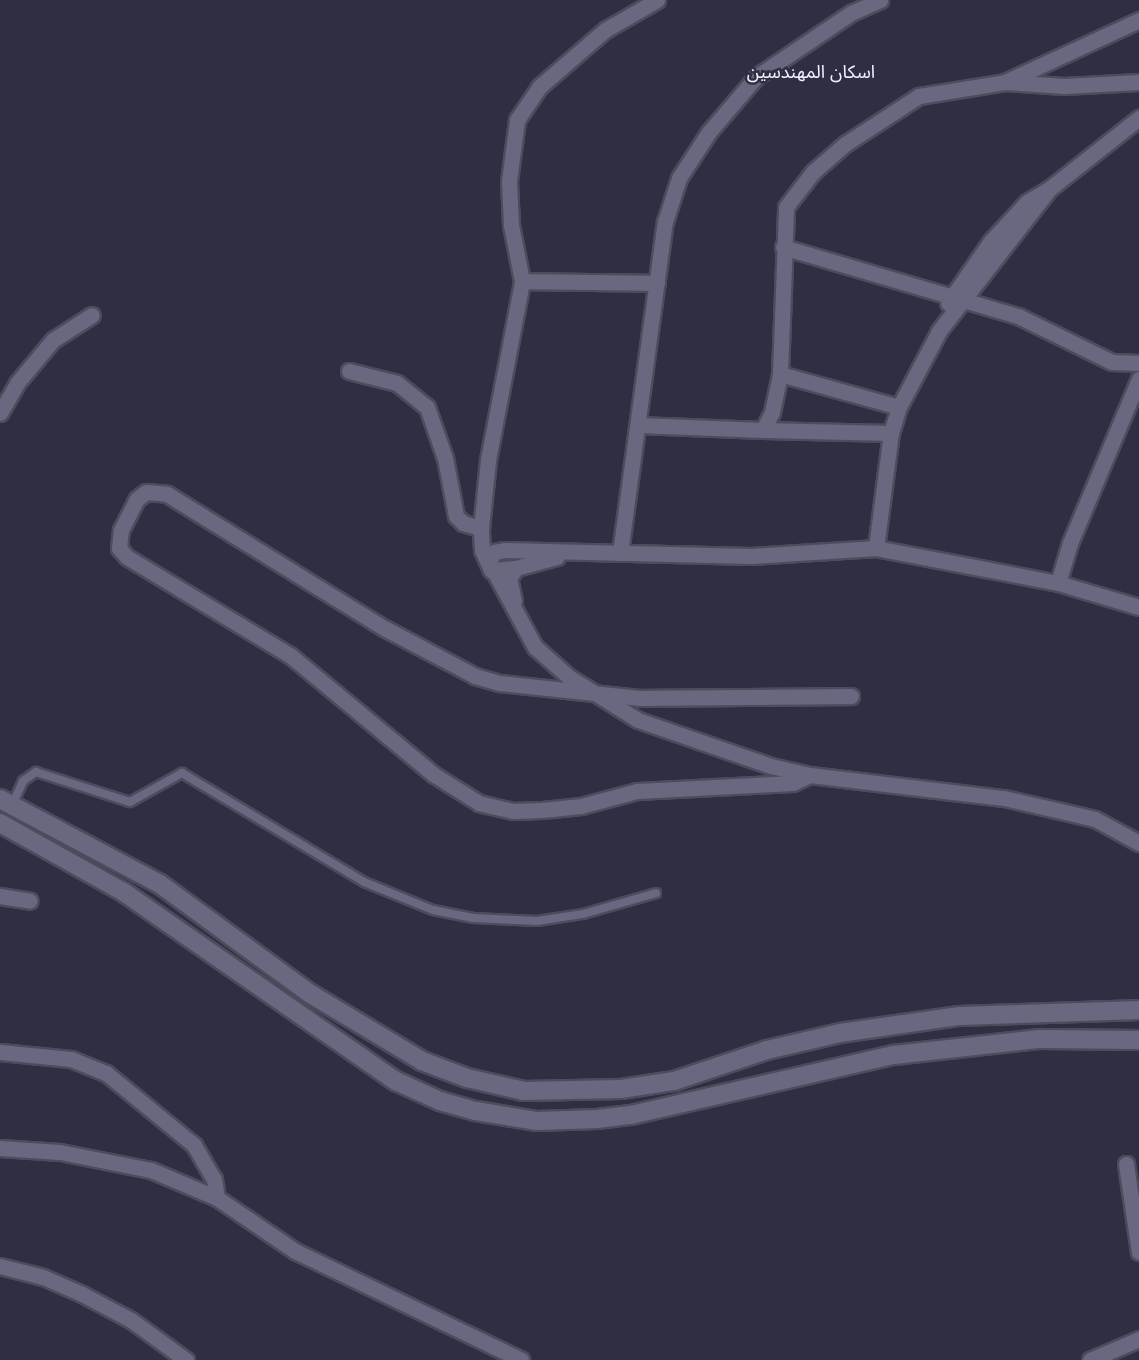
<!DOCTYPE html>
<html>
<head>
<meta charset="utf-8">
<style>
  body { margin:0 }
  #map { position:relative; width:1139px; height:1360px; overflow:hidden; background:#2f2f44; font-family:Arial,"Noto Sans Arabic",sans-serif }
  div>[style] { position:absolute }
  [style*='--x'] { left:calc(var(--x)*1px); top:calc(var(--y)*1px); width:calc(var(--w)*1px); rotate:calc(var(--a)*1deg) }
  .roads { filter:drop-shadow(2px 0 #4c4c5d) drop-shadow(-2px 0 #4c4c5d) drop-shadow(0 2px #4c4c5d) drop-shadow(0 -2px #4c4c5d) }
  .lane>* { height:8px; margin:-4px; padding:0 4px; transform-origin:4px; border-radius:4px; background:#686980 }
  .street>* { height:15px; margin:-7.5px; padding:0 7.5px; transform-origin:7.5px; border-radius:7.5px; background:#686980 }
  .secondary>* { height:18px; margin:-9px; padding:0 9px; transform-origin:9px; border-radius:9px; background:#686980 }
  span { translate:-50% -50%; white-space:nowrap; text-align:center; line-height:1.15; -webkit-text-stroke:5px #2f2f44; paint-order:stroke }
  .neighbourhood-label { font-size:18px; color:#f3f4ff }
</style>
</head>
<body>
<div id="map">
  <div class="roads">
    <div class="lane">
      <i style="--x:12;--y:805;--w:26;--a:-65"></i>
      <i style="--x:23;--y:781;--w:16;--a:-35"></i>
      <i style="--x:36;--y:772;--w:99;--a:17.7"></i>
      <i style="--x:130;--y:802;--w:60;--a:-29.1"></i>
      <i style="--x:182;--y:773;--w:212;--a:30.9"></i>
      <i style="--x:364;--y:882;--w:74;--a:22.1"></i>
      <i style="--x:433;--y:910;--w:41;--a:11.3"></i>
      <i style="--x:473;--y:918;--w:64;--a:2.7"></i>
      <i style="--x:537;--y:921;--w:47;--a:-8.7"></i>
      <i style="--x:583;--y:914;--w:76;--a:-16"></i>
    </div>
    <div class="street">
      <i style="--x:1005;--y:82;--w:59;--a:3.9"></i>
      <i style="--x:1064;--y:86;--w:75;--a:-3.1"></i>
      <i style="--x:783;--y:247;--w:245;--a:16.4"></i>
      <i style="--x:1018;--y:316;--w:105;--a:26.1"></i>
      <i style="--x:1112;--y:362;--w:27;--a:2"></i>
      <i style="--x:522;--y:281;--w:135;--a:0.8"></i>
      <i style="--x:948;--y:303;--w:75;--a:-55.3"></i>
      <i style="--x:991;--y:241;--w:53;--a:-47.3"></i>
      <i style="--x:1027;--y:202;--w:26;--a:-31"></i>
      <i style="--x:1049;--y:189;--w:115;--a:-38.3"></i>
      <i style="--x:349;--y:371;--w:49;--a:14"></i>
      <i style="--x:397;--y:383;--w:38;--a:39"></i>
      <i style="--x:427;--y:407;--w:54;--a:70.6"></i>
      <i style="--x:445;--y:458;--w:59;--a:79.3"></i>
      <i style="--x:456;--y:516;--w:10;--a:45"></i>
      <i style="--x:463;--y:523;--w:19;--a:16"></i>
      <i style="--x:780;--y:374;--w:123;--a:15.5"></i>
      <i style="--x:0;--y:413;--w:34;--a:-60"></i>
      <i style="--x:17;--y:383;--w:56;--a:-50.1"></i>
      <i style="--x:53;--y:340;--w:46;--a:-32.7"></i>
      <i style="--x:638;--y:425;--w:125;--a:2.3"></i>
      <i style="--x:763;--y:430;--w:20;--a:-63"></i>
      <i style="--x:772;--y:412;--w:39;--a:-78"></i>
      <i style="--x:780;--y:374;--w:167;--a:-87.9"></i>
      <i style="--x:786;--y:207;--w:44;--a:-52.4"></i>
      <i style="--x:813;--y:172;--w:43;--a:-41.2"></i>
      <i style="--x:845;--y:144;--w:88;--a:-33"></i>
      <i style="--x:919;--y:96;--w:87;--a:-9.2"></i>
      <i style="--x:1005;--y:82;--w:148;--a:-24.8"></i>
      <i style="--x:763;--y:430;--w:128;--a:1.3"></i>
      <i style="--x:876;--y:548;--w:116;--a:-82.6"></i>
      <i style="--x:891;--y:433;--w:27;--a:-73"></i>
      <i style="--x:899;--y:407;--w:86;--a:-62.2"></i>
      <i style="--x:939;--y:331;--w:180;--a:-52.2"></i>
      <i style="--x:620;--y:553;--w:334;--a:-82.3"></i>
      <i style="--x:665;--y:222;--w:46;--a:-72.3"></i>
      <i style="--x:679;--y:178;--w:55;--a:-56.9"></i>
      <i style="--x:709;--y:132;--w:72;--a:-49.5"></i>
      <i style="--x:756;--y:77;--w:115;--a:-34"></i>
      <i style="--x:851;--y:13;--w:32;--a:-24"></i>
      <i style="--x:516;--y:568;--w:25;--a:175"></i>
      <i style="--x:491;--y:570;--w:22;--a:-114"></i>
      <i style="--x:482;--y:550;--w:22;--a:-93"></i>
      <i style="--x:481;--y:528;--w:68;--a:-84.1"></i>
      <i style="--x:488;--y:460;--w:182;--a:-79.2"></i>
      <i style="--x:522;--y:281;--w:57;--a:-101.1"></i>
      <i style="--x:511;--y:225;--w:44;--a:-92.6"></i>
      <i style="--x:509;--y:181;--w:62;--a:-82.5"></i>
      <i style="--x:517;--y:120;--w:40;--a:-56"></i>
      <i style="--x:539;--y:87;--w:87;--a:-40.8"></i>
      <i style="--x:605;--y:30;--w:60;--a:-30"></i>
      <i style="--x:1058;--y:583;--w:42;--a:-73.3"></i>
      <i style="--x:1070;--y:543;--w:178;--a:-67.2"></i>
      <i style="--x:514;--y:601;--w:24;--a:-102"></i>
      <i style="--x:509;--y:578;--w:12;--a:-55"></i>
      <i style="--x:516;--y:568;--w:42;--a:-15"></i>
      <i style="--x:1139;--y:607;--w:84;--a:-163.5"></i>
      <i style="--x:1058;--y:583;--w:185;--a:-169.1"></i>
      <i style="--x:876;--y:548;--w:125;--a:176.3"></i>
      <i style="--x:751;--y:556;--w:246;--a:-178.6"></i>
      <i style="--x:505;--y:550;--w:11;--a:170"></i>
      <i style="--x:494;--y:552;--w:11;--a:117"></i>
      <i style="--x:489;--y:562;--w:97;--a:61.6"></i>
      <i style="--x:535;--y:647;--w:45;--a:41.4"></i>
      <i style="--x:569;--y:677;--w:81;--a:31.9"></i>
      <i style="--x:638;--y:720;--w:141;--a:19.1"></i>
      <i style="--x:771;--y:766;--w:40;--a:13"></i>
      <i style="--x:810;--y:775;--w:195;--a:6.8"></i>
      <i style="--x:1004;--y:798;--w:93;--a:13"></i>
      <i style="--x:1095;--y:819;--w:50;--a:28.6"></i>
      <i style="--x:810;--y:775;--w:19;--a:155"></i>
      <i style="--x:793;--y:783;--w:156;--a:177.1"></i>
      <i style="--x:637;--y:791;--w:58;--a:165"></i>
      <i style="--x:581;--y:806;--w:39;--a:174"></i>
      <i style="--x:542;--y:810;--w:29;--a:178"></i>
      <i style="--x:513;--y:811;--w:35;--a:-167"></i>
      <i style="--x:479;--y:803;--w:54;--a:-147.8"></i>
      <i style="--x:433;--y:774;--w:185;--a:-140.3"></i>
      <i style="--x:291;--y:656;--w:192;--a:-148.9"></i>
      <i style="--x:127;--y:557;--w:12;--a:-132"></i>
      <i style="--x:119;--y:548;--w:18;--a:-84"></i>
      <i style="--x:121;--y:530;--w:35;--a:-63"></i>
      <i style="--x:137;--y:499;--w:11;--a:-38"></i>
      <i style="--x:146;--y:492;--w:21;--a:5"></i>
      <i style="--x:167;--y:494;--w:257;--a:31.7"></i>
      <i style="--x:386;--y:629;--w:101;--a:27.8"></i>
      <i style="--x:475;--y:676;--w:26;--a:16"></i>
      <i style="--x:500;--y:683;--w:142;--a:6.1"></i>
      <i style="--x:641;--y:698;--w:210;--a:-0.5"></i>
      <i style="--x:0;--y:896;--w:30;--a:9"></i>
      <i style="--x:0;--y:1052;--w:71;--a:5.6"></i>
      <i style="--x:71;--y:1059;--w:38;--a:22"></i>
      <i style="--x:106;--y:1073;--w:114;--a:39.3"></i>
      <i style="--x:194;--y:1145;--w:39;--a:60"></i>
      <i style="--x:214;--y:1179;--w:19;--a:81"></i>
      <i style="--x:0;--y:1148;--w:60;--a:3.8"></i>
      <i style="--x:60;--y:1152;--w:93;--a:11.2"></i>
      <i style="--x:151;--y:1170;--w:72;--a:23"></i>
      <i style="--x:217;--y:1198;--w:94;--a:34.2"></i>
      <i style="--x:295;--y:1251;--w:251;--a:25.7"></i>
      <i style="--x:1126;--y:1164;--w:89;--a:81.6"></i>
      <i style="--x:0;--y:1266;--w:44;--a:14.3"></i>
      <i style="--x:43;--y:1277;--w:43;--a:23.6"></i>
      <i style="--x:82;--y:1294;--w:55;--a:28"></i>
      <i style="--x:131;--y:1320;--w:68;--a:36"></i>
      <i style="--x:1090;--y:1360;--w:53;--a:-23.2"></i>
    </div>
    <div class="secondary">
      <i style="--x:0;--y:799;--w:181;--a:28"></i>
      <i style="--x:160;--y:884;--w:185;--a:36.2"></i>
      <i style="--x:309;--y:993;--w:132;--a:31"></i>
      <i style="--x:422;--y:1061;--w:48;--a:20.7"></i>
      <i style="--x:467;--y:1078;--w:58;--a:12.8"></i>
      <i style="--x:524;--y:1091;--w:97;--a:-1.2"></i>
      <i style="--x:621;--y:1089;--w:54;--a:-8.6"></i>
      <i style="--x:674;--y:1081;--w:98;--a:-18.4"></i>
      <i style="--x:767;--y:1050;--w:75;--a:-13.1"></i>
      <i style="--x:840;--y:1033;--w:121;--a:-8.1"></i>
      <i style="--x:960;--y:1016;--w:179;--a:-1.9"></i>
      <i style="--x:0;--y:823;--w:143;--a:29.2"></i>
      <i style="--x:125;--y:893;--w:330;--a:34.8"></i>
      <i style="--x:396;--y:1081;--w:48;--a:24.4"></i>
      <i style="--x:440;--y:1101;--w:37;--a:16"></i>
      <i style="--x:476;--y:1111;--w:62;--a:9.3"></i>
      <i style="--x:537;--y:1121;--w:60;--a:-1.9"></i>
      <i style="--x:597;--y:1119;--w:34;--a:-7"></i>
      <i style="--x:631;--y:1115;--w:270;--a:-12.9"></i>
      <i style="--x:894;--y:1055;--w:147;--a:-6.3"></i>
      <i style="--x:1040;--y:1039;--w:99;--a:0.6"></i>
    </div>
  </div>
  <div class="neighbourhood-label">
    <span style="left:811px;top:72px">اسكان المهندسين</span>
  </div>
</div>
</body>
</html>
